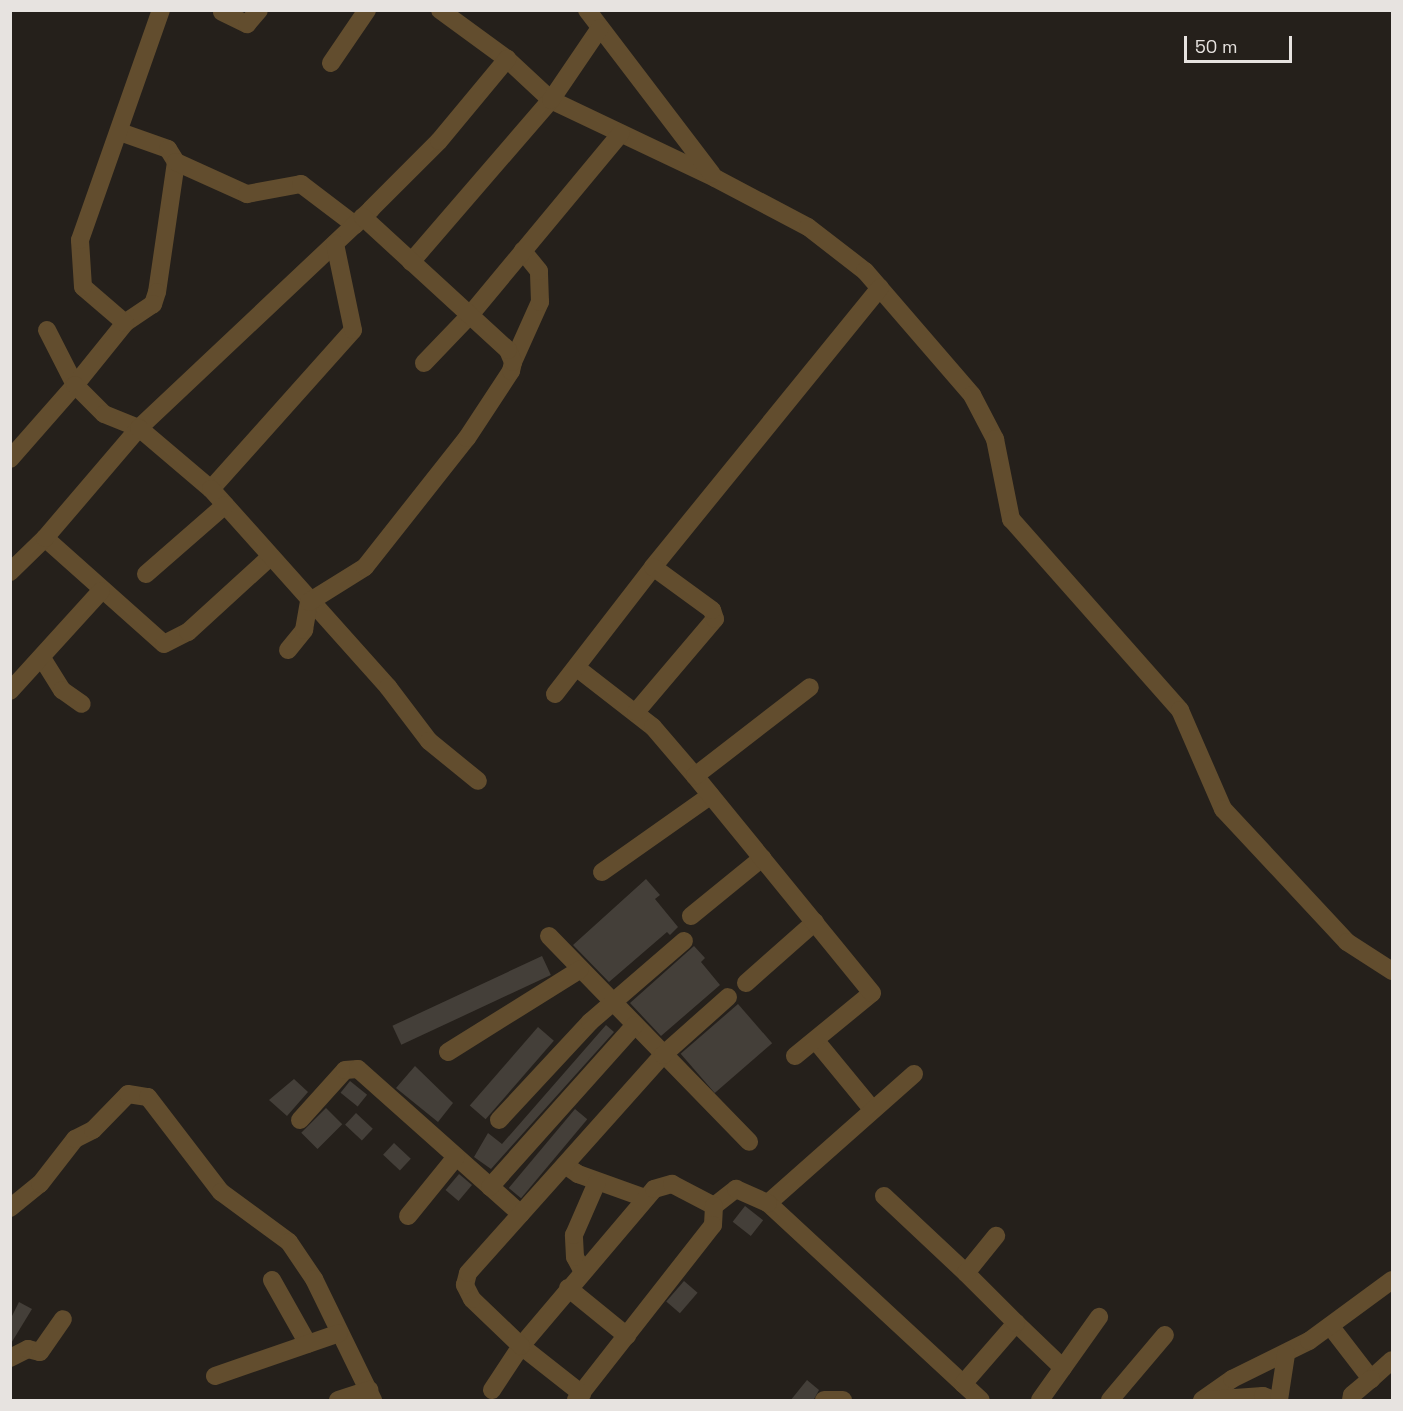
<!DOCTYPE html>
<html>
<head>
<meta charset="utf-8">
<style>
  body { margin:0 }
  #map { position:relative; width:1403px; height:1411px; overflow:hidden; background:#25201b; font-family:"Space Grotesk",sans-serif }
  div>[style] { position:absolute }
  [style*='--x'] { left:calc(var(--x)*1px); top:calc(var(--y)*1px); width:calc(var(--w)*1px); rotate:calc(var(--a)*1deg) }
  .building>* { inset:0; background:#443f39; transform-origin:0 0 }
  .minor>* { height:18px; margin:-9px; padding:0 9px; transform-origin:9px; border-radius:9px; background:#624d2e }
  span { translate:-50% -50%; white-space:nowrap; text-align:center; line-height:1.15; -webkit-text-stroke:5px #25201b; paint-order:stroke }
  .frame { position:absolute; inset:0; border:12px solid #e7e3e0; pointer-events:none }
  .scale { position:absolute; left:1184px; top:36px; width:108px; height:27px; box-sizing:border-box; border:3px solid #e7e3e0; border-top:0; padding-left:8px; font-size:18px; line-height:21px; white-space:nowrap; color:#e7e3e0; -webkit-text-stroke:4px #25201b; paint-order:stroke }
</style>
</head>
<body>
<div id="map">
  <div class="building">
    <i style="clip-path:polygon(646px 879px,660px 895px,655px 899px,678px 927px,670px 935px,667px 932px,609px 982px,573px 945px)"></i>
    <i style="clip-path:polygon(694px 946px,705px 958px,701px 962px,720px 985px,661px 1036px,630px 1003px)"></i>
    <i style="left:542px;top:956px;width:21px;height:165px;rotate:65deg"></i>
    <i style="left:738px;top:1004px;width:52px;height:76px;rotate:49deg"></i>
    <i style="clip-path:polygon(606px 1025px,614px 1032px,491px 1169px,474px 1157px,488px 1133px,502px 1144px)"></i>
    <i style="left:538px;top:1027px;width:21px;height:104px;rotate:41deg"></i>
    <i style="clip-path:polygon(415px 1066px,453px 1103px,438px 1122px,396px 1088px)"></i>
    <i style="clip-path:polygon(294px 1079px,308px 1092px,287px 1116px,269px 1100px)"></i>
    <i style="left:350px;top:1081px;width:22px;height:15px;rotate:39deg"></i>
    <i style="left:326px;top:1108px;width:23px;height:35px;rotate:45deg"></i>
    <i style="left:575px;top:1109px;width:16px;height:103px;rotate:40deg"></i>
    <i style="left:356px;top:1113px;width:23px;height:16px;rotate:43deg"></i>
    <i style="left:394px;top:1143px;width:23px;height:16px;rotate:43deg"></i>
    <i style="left:459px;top:1174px;width:17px;height:21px;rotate:40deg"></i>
    <i style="left:745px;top:1206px;width:23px;height:20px;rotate:38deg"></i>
    <i style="left:684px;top:1281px;width:18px;height:27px;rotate:41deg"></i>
    <i style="clip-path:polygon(19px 1302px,32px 1309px,10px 1345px,10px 1320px)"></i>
    <i style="clip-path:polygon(807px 1380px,819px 1390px,813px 1401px,790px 1401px)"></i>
  </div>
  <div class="minor">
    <i style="--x:440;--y:10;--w:83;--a:36.2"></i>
    <i style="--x:507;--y:59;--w:60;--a:43"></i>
    <i style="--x:551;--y:100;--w:182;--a:25.4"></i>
    <i style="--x:715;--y:178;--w:105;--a:27.8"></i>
    <i style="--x:808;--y:227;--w:72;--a:37.7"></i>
    <i style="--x:865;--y:271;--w:164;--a:49.2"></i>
    <i style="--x:972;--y:395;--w:50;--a:62.4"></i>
    <i style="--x:995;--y:439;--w:82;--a:78.7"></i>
    <i style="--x:1011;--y:519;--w:255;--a:48.5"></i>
    <i style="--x:1180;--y:710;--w:108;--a:66.5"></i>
    <i style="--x:1223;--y:809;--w:182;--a:47"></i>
    <i style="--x:1347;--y:942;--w:54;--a:32.8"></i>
    <i style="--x:587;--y:10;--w:206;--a:52.7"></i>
    <i style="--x:222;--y:12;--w:28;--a:26"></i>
    <i style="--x:247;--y:24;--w:18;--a:-49"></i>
    <i style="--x:331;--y:63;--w:64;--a:-55.8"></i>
    <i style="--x:120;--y:132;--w:51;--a:19.5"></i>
    <i style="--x:168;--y:149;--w:15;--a:58"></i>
    <i style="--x:176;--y:162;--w:131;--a:98.3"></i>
    <i style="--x:157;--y:292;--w:13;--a:108"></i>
    <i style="--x:153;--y:304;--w:34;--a:146"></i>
    <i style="--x:176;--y:162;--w:78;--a:24.3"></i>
    <i style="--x:247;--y:194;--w:55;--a:-10.5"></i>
    <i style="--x:301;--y:184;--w:68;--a:37.2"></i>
    <i style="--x:411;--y:262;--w:214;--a:-49.2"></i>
    <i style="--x:551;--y:100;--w:87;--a:-55.8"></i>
    <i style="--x:47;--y:330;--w:62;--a:63"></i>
    <i style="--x:75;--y:385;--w:80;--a:-51.1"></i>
    <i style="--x:125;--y:323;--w:55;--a:-139.4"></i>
    <i style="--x:83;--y:287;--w:47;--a:-93.7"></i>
    <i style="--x:80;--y:240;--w:244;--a:-70.6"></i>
    <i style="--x:513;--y:362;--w:66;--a:-65.8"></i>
    <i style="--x:540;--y:302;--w:31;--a:-92"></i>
    <i style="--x:539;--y:271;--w:26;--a:-129"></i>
    <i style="--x:424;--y:363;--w:66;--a:-46.2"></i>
    <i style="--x:470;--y:315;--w:236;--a:-50.3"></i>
    <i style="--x:10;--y:459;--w:98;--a:-48.7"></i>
    <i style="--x:75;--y:385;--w:41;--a:45"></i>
    <i style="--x:104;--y:414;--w:38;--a:22"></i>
    <i style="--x:139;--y:428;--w:319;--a:-43.3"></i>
    <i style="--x:371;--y:209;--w:96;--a:-45"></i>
    <i style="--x:439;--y:141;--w:107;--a:-50.3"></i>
    <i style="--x:211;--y:489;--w:213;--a:-48.2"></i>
    <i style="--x:353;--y:330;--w:88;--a:-101.8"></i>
    <i style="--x:45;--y:538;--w:159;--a:41.7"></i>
    <i style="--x:164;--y:644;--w:27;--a:-27"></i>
    <i style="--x:188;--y:632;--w:110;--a:-42.4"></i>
    <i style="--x:10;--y:572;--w:49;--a:-44.2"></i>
    <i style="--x:45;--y:538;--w:145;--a:-49.5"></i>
    <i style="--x:139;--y:428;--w:94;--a:40.3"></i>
    <i style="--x:211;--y:489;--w:266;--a:48.2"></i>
    <i style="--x:388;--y:687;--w:68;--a:52.8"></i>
    <i style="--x:429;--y:741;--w:63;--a:39.2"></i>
    <i style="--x:146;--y:574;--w:105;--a:-41.1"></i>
    <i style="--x:288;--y:650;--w:26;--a:-51"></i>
    <i style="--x:304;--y:630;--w:28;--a:-80"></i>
    <i style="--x:309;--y:602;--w:66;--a:-32"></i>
    <i style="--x:365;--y:567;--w:164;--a:-51.7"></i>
    <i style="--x:467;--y:438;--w:80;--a:-56.7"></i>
    <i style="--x:511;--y:371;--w:9;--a:-77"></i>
    <i style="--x:513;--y:362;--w:13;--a:-113"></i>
    <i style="--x:508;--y:350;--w:197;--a:-137.5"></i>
    <i style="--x:42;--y:658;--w:38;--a:58"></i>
    <i style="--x:62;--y:690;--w:24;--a:35"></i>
    <i style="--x:577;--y:668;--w:96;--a:37.8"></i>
    <i style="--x:653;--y:727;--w:65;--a:49.4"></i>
    <i style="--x:10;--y:691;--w:135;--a:-47.7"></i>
    <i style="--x:555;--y:694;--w:160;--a:-52.3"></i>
    <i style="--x:653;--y:567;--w:360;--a:-50.9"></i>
    <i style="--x:636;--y:712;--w:122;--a:-49.7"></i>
    <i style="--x:715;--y:619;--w:9;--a:-108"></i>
    <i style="--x:712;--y:610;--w:73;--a:-143.9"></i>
    <i style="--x:602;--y:872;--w:133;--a:-35.2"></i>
    <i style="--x:691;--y:916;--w:92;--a:-39.2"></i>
    <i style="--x:549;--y:936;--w:287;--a:45.8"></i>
    <i style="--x:746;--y:983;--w:92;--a:-41.5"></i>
    <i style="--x:816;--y:1041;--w:88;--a:50.5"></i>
    <i style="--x:448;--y:1052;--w:155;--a:-32"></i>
    <i style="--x:795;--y:1056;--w:99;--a:-39.3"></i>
    <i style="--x:872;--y:993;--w:280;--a:-129.2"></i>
    <i style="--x:695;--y:776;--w:145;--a:-37.7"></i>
    <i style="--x:914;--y:1074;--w:195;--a:138.5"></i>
    <i style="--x:768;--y:1203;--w:290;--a:42.8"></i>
    <i style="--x:300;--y:1120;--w:67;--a:-48"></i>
    <i style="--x:345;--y:1070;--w:13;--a:-4"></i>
    <i style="--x:358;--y:1069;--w:218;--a:41.7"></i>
    <i style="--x:499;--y:1120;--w:134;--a:-47.1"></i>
    <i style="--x:590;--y:1022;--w:124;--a:-40.8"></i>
    <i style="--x:565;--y:1165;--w:16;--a:35"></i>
    <i style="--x:578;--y:1174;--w:71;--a:19.7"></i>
    <i style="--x:490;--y:1187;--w:217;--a:-48.2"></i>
    <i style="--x:884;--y:1196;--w:112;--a:43.2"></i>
    <i style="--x:714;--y:1206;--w:28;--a:-38"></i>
    <i style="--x:736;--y:1189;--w:35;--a:24"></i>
    <i style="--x:10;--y:1208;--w:38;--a:-39"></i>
    <i style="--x:40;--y:1184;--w:57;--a:-52.1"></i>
    <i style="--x:75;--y:1139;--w:20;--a:-27"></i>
    <i style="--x:93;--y:1130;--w:50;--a:-45.8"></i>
    <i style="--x:128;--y:1094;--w:20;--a:9"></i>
    <i style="--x:148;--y:1097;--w:120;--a:52.5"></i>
    <i style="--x:221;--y:1192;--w:84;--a:36.3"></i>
    <i style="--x:289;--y:1242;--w:45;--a:56"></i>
    <i style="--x:314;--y:1279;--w:135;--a:64"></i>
    <i style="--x:408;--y:1216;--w:76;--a:-50.9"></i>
    <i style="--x:583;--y:1272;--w:17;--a:-118"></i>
    <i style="--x:575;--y:1257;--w:22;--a:-93"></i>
    <i style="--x:574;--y:1235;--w:58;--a:-66.5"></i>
    <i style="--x:272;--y:1280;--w:73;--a:60.6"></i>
    <i style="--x:568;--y:1288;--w:76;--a:39.1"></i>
    <i style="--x:1016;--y:1323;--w:65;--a:43.8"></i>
    <i style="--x:1331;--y:1327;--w:66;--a:52.4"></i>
    <i style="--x:1371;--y:1379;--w:28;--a:-42"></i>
    <i style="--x:10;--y:1358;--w:20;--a:-27"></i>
    <i style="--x:28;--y:1349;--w:12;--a:14"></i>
    <i style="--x:40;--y:1352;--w:40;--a:-55.1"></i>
    <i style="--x:215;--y:1376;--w:131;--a:-19.1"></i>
    <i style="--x:963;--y:1384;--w:81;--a:-49"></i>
    <i style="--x:1016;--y:1323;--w:71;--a:-135"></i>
    <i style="--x:966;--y:1273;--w:48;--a:-51"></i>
    <i style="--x:492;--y:1390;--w:53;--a:-56.6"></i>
    <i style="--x:521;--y:1346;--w:206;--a:-49.7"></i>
    <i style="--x:654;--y:1189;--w:19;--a:-16"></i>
    <i style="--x:672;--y:1184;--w:47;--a:27.6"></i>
    <i style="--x:714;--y:1206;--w:19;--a:93"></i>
    <i style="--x:713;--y:1225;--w:222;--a:128.1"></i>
    <i style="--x:582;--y:1394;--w:78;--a:-141.8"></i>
    <i style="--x:521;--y:1346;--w:68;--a:-136.2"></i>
    <i style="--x:472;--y:1299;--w:16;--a:-117"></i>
    <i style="--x:465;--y:1285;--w:12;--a:-76"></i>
    <i style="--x:468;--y:1273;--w:292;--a:-48.2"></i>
    <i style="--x:663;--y:1055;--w:87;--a:-41.7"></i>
    <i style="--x:338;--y:1400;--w:33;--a:-18"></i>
    <i style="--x:824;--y:1400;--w:19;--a:0"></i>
    <i style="--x:1040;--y:1400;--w:102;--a:-54.6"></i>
    <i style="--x:1110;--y:1400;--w:85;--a:-49.8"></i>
    <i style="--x:1202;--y:1400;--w:37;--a:-35"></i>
    <i style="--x:1232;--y:1379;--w:86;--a:-26.3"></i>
    <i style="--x:1309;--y:1341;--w:103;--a:-36.3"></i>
    <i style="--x:1207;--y:1400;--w:56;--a:-4.1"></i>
    <i style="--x:1263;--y:1396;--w:12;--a:20"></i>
    <i style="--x:1279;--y:1400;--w:47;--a:-81.3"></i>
    <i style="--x:1351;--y:1400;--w:5;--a:-79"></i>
    <i style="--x:1352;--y:1395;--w:25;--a:-40"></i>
  </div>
  <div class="frame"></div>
  <div class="scale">50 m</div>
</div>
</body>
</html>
